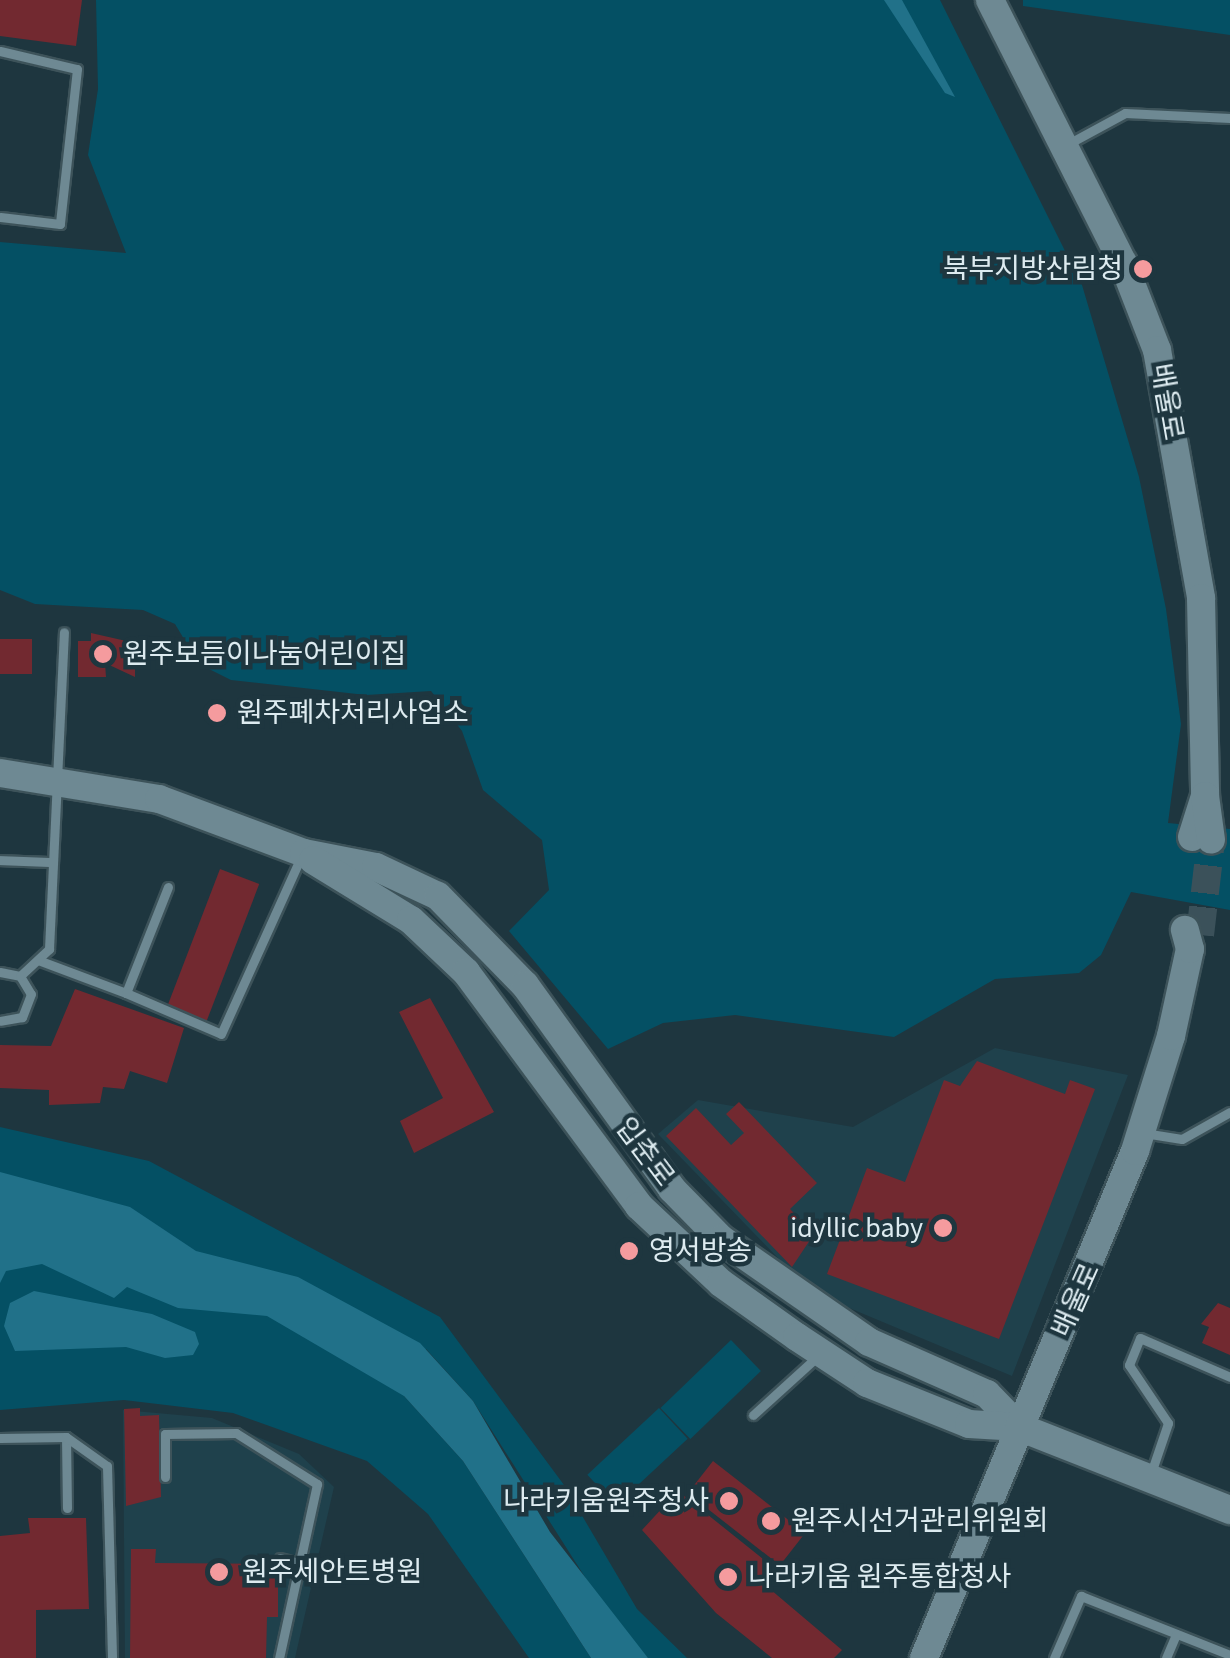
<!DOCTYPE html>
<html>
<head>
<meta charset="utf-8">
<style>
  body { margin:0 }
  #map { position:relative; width:1230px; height:1658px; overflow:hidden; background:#1e363f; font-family:"Source Sans 3","Noto Sans KR",sans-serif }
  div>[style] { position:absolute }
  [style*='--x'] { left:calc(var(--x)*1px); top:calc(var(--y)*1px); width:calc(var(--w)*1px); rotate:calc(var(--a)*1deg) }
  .built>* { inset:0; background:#1f414c }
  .green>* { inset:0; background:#045064; transform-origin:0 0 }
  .water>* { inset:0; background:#217189 }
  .building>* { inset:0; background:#722930; transform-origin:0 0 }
  .secondary-tunnel>* { height:28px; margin-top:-14px; transform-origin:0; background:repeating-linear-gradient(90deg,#3b515a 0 28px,transparent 0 42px) }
  .roads { filter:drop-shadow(2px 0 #3d535a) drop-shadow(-2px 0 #3d535a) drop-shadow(0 2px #3d535a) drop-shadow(0 -2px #3d535a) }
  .lane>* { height:9px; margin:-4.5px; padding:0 4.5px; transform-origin:4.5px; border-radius:4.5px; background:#6e8993 }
  .secondary>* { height:28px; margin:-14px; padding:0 14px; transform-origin:14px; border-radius:14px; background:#6e8993 }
  .dots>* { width:28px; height:28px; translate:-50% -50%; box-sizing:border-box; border:5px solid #1e363f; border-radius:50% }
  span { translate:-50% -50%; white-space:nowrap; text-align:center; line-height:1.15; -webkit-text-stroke:9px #1e363f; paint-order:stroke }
  .poi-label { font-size:28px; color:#ddebf0 }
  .right { translate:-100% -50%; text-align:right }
  .left { translate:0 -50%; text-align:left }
  .street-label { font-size:28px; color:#ddebf0 }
</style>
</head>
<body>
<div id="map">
  <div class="built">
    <i style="clip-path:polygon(995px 1048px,1128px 1075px,1012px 1376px,811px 1292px,658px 1134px,698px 1100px,853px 1127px)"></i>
    <i style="clip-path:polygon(123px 1410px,212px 1418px,299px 1454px,334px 1487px,295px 1658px,125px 1658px)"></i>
  </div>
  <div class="green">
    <i style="clip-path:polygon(96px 0,940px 0,1082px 285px,1139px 477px,1166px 609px,1181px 724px,1168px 823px,1230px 829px,1230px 910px,1131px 892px,1101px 955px,1079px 973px,995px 979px,894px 1037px,735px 1015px,663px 1023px,608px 1049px,509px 931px,549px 890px,542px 840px,483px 790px,462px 731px,431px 691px,366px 695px,231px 680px,199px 664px,175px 624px,143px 610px,35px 604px,0 590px,0 242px,126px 253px,88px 155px,98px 89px)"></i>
    <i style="clip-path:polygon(1023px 0,1230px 0,1230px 35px,1023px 6px)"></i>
    <i style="clip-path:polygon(0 1127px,149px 1161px,440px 1317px,564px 1485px,637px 1609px,687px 1658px,648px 1658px,611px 1618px,473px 1401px,426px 1349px,404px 1396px,463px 1461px,591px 1658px,529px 1658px,428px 1514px,367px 1461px,233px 1413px,124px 1400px,0 1410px)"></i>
    <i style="left:731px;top:1340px;width:43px;height:98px;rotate:46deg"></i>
    <i style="left:659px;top:1408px;width:42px;height:98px;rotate:47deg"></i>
  </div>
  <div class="water">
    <i style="clip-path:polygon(884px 0,902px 0,955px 97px,945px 93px)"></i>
    <i style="clip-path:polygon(0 1172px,130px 1207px,196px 1251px,298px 1277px,420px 1343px,473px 1401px,550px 1532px,648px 1658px,591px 1658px,463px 1461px,404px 1396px,267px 1316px,178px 1308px,127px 1287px,114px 1298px,42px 1264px,6px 1271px,0 1283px)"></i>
    <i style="clip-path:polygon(34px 1291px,152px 1314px,195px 1332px,199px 1344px,193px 1355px,165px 1358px,126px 1347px,15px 1351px,4px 1326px,10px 1303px)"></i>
  </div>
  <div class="building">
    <i style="clip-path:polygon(0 0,82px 0,76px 46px,0 36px)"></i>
    <i style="clip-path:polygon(91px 633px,135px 643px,135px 677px,105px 663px,106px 677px,78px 677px,78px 641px,91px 641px)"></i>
    <i style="left:0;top:639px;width:32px;height:35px"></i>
    <i style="left:220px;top:869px;width:42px;height:147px;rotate:21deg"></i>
    <i style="clip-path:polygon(75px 989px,184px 1028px,167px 1083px,130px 1071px,124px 1089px,103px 1087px,100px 1103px,49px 1105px,49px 1090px,0 1088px,0 1045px,51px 1046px)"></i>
    <i style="clip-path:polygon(430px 998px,494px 1112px,414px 1153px,400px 1121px,443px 1098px,399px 1012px)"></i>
    <i style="clip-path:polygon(977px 1061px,1065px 1094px,1070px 1080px,1095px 1089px,999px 1339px,827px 1274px,867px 1168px,905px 1182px,944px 1080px,960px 1086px)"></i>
    <i style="clip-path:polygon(739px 1102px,817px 1183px,790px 1209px,814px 1234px,792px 1267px,666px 1136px,696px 1108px,731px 1145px,744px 1133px,726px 1114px)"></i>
    <i style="clip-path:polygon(1218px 1303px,1230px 1308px,1230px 1355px,1202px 1343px,1209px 1327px,1201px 1324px)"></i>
    <i style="clip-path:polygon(140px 1408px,140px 1416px,159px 1415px,161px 1497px,126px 1506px,124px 1409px)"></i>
    <i style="left:713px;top:1461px;width:117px;height:41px;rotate:38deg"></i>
    <i style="clip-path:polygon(678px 1491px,777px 1570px,764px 1584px,842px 1650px,834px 1658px,772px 1658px,716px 1613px,642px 1530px)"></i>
    <i style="clip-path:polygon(28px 1518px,86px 1518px,89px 1609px,36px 1610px,36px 1658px,0 1658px,0 1536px,30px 1533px)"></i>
    <i style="clip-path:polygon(131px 1549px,156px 1549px,155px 1563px,278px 1564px,278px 1617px,267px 1617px,266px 1658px,130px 1658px)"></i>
  </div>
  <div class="secondary-tunnel">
    <i style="--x:1200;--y:935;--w:96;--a:-83.4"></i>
  </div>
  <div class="roads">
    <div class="lane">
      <i style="--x:0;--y:51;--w:79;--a:13.2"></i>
      <i style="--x:77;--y:69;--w:156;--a:96.3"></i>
      <i style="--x:60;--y:224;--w:60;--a:-173.3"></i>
      <i style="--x:1068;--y:144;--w:65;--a:-28.5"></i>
      <i style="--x:1125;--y:113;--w:105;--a:2.7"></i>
      <i style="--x:0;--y:860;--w:51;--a:2.2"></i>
      <i style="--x:38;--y:960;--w:94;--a:20.6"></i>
      <i style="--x:126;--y:993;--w:114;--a:-68.4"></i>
      <i style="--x:0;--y:972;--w:20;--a:11"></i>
      <i style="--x:20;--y:976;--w:21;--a:59"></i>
      <i style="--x:31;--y:994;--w:25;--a:111"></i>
      <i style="--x:22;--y:1017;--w:22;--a:170"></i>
      <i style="--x:20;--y:976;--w:40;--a:-43"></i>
      <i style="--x:49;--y:949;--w:317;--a:-87.3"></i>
      <i style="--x:126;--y:993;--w:103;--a:23.3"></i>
      <i style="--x:221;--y:1034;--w:196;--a:-65.7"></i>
      <i style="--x:1144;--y:1133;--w:38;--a:9"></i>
      <i style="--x:1182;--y:1139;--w:55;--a:-29.4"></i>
      <i style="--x:753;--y:1415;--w:89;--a:-42.3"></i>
      <i style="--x:66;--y:1437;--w:71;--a:89.2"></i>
      <i style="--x:0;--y:1438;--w:66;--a:-0.9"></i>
      <i style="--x:66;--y:1437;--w:50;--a:35.3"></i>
      <i style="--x:107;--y:1466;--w:192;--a:88.5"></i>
      <i style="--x:1150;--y:1476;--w:56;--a:-71.2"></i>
      <i style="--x:1168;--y:1423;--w:70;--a:-123.9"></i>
      <i style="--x:1129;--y:1365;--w:29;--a:-68"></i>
      <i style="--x:1140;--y:1338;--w:98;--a:23.4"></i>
      <i style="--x:165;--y:1477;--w:43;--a:-90"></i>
      <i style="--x:165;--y:1434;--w:71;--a:-0.8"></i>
      <i style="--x:236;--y:1433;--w:96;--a:32.2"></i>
      <i style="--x:317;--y:1484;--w:178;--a:102.3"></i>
      <i style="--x:280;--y:1558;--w:23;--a:15"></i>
      <i style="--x:1054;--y:1658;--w:68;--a:-66.5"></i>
      <i style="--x:1081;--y:1596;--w:160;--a:21.6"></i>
      <i style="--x:1166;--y:1658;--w:26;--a:-67"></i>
    </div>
    <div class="secondary">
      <i style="--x:990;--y:0;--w:295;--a:63.2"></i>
      <i style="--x:1123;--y:263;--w:93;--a:68.7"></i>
      <i style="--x:1157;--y:350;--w:252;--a:79.9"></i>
      <i style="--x:1201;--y:598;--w:198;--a:88.8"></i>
      <i style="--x:1205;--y:796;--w:43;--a:107.6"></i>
      <i style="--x:0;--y:773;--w:161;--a:9.3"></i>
      <i style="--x:159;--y:799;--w:155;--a:20.4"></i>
      <i style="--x:304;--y:853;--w:73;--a:11"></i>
      <i style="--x:376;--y:867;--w:68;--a:25.1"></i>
      <i style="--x:438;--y:896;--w:124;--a:45.7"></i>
      <i style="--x:525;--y:985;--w:251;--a:54.2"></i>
      <i style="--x:672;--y:1189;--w:70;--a:45.6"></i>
      <i style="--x:721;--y:1239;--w:180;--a:34.8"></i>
      <i style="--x:869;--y:1342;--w:129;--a:23.8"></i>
      <i style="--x:987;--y:1394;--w:46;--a:45.9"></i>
      <i style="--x:1205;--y:796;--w:44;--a:82.2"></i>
      <i style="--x:313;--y:860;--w:115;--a:31.5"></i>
      <i style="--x:411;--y:920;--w:76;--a:43.4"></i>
      <i style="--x:466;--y:972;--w:291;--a:53.5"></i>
      <i style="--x:639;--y:1206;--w:112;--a:43.2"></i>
      <i style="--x:721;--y:1283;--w:93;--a:35.4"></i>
      <i style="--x:797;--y:1337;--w:84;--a:33.3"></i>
      <i style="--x:867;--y:1383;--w:110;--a:21.9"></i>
      <i style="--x:969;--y:1424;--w:50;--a:3.4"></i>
      <i style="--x:1019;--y:1427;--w:227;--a:21.5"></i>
      <i style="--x:924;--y:1658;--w:549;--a:-67.4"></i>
      <i style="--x:1135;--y:1151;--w:121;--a:-72.6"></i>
      <i style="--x:1171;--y:1036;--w:89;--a:-77.7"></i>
      <i style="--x:1190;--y:949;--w:20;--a:-105"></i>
    </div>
  </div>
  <div class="dots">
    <i style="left:1143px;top:269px;background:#f59b9e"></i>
    <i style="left:103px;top:654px;background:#f59b9e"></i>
    <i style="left:217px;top:713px;background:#f59b9e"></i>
    <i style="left:943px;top:1228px;background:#f59b9e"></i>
    <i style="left:629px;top:1251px;background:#f59b9e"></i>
    <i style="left:729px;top:1501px;background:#f59b9e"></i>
    <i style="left:771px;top:1521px;background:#f59b9e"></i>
    <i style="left:219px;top:1572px;background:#f59b9e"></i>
    <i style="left:728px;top:1577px;background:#f59b9e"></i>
  </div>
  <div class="poi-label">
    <span class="right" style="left:1123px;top:269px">북부지방산림청</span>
    <span class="left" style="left:123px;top:654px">원주보듬이나눔어린이집</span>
    <span class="left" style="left:237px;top:713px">원주폐차처리사업소</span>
    <span class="right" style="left:923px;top:1228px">idyllic baby</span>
    <span class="left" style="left:649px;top:1251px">영서방송</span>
    <span class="right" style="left:709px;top:1501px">나라키움원주청사</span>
    <span class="left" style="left:791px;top:1521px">원주시선거관리위원회</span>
    <span class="left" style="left:242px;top:1572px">원주세안트병원</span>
    <span class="left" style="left:748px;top:1577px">나라키움 원주통합청사</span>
  </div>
  <div class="street-label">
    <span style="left:1167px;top:402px;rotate:80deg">배울로</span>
    <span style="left:645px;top:1152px;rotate:53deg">입춘로</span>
    <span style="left:1076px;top:1300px;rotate:-66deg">배울로</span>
  </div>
</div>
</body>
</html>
